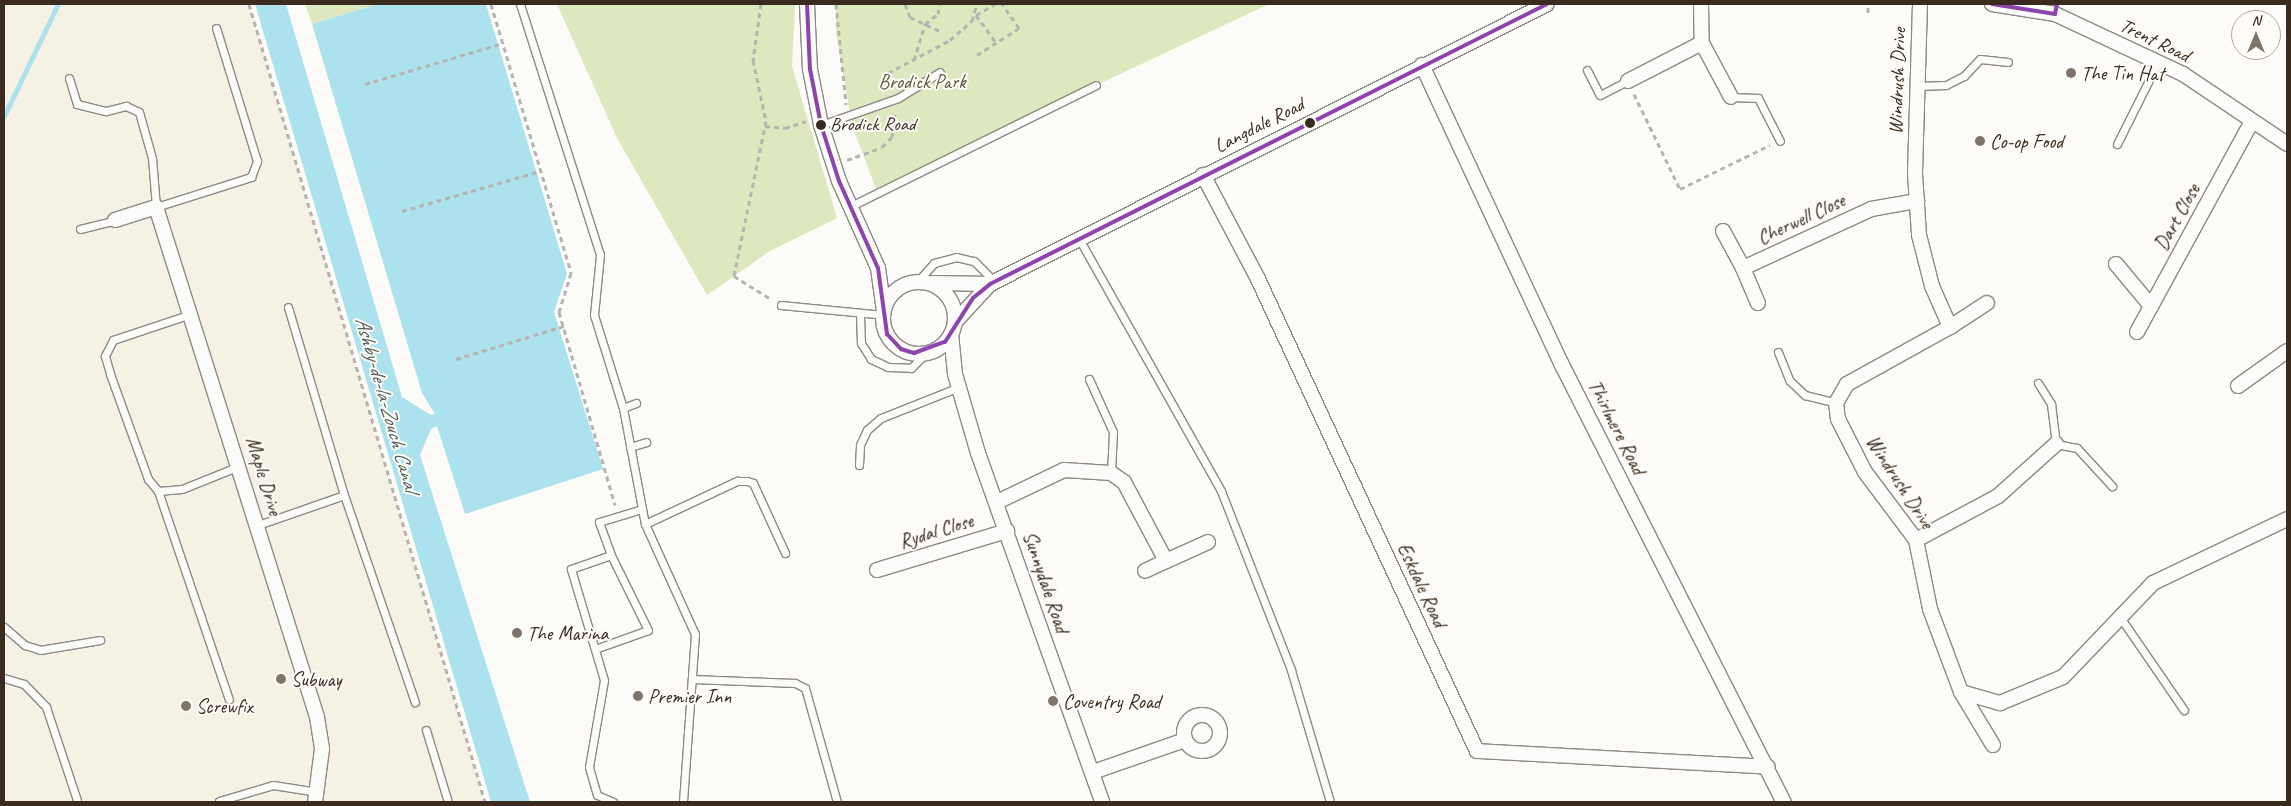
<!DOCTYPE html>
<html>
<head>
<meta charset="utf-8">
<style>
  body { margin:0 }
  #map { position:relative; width:2291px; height:806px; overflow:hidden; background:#fcfbf8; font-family:Caveat,sans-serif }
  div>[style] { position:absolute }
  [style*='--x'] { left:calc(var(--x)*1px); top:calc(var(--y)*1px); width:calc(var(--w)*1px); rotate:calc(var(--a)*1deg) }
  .built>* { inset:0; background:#f6f1e5 }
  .green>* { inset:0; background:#dde8be }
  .water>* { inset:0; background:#ace1ee }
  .stream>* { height:5px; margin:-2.5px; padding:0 2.5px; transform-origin:2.5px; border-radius:2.5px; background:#ace1ee }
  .path>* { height:3px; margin-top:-1.5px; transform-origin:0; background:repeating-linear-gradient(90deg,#b6b4b1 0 5px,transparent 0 9px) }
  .roads { filter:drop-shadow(1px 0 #8d8985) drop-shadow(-1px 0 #8d8985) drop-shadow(0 1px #8d8985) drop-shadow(0 -1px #8d8985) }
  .service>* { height:7px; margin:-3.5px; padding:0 3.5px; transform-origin:3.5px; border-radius:3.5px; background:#fbfbf9 }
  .minor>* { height:14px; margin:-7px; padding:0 7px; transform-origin:7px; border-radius:7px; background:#fbfbf9 }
  .minor>.ring { margin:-7px; padding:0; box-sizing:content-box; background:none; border:14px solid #fbfbf9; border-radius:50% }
  .bus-1>* { height:4px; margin:-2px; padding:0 2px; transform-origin:2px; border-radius:2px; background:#8e44ad }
  .dots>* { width:14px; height:14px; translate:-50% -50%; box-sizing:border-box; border:2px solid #fdfcf7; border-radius:50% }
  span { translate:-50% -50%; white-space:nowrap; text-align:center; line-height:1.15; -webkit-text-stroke:4px #fdfcf7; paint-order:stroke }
  .bus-label { font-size:19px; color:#3b2a1e }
  .left { translate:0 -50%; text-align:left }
  .street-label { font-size:20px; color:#3b2a1e }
  .poi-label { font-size:20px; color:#3b2a1e }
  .park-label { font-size:20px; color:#5d563a }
  .water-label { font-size:21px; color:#525e5b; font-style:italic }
  .frame { position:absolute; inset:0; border:5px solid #3b2a1e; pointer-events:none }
  .north { position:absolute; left:2231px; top:10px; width:50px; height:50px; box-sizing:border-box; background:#fdfcf7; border:1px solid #afa8a0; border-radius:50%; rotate:0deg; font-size:14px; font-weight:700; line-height:20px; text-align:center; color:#3b2a1e }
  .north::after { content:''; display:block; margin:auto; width:18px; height:22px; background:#7f736a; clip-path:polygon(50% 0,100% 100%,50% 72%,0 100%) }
</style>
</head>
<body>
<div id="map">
  <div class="built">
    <i style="clip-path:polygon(4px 4px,249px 4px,485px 802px,4px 802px)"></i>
  </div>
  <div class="green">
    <i style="clip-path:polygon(305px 4px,378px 4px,312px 24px)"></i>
    <i style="clip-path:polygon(557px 4px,795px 4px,792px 66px,837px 218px,770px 251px,707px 295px,617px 138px)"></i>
    <i style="clip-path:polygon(836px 4px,1269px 4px,876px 189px,852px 125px,836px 33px)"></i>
  </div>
  <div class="water">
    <i style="clip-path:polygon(255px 4px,286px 4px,402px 397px,431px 415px,435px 414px,422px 393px,312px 24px,378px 4px,486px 4px,567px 274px,554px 312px,603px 469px,465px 514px,437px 426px,431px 429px,420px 455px,530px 802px,491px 802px)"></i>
  </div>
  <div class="stream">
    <i style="--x:4;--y:116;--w:124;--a:-64.3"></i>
  </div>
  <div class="path">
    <i style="--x:249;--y:4;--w:832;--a:73.52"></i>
    <i style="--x:491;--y:4;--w:281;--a:73.4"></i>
    <i style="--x:571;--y:273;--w:41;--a:107.1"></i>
    <i style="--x:559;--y:312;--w:201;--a:73.8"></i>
    <i style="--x:761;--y:4;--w:57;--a:98.1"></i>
    <i style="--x:753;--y:60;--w:62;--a:78"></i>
    <i style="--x:766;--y:121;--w:158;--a:101.7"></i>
    <i style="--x:734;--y:276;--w:44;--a:31.9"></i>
    <i style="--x:836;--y:4;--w:101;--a:84.3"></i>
    <i style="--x:905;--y:4;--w:14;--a:69"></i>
    <i style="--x:910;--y:17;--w:35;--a:25"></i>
    <i style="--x:1868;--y:13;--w:9;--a:-90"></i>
    <i style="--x:976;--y:15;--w:34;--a:54"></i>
    <i style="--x:976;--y:15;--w:22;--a:-30"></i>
    <i style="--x:977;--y:55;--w:50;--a:-32.7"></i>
    <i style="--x:1019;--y:28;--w:29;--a:-125"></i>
    <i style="--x:914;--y:60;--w:38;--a:-73"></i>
    <i style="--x:925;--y:24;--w:16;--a:-38"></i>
    <i style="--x:938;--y:14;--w:10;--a:-79"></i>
    <i style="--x:1895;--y:69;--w:10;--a:6"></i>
    <i style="--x:365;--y:84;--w:144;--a:-16.5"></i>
    <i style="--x:887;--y:90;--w:17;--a:-87"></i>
    <i style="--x:888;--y:73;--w:70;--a:-28"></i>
    <i style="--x:950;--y:40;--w:29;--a:-41"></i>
    <i style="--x:972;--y:21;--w:18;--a:-74"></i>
    <i style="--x:1634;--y:94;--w:106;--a:64.2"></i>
    <i style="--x:1680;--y:189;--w:100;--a:-26.1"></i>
    <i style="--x:765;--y:126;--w:20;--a:6"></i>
    <i style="--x:785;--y:128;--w:22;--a:-18"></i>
    <i style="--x:847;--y:160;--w:37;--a:-20"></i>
    <i style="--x:882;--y:147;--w:14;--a:-45"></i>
    <i style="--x:892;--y:137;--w:26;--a:-83"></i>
    <i style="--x:402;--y:211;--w:145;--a:-16.1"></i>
    <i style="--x:456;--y:359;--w:113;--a:-17"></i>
  </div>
  <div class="roads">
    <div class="service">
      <i style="--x:520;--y:4;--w:263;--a:72.3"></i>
      <i style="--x:600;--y:255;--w:60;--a:95.7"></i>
      <i style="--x:594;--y:315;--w:97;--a:72.7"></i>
      <i style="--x:623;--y:408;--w:118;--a:79.3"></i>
      <i style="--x:645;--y:524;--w:121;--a:65.6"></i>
      <i style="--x:695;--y:634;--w:168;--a:94.1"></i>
      <i style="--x:1587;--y:70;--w:28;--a:63"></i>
      <i style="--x:1600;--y:95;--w:31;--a:-27"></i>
      <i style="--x:69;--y:78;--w:27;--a:73"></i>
      <i style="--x:77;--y:104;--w:30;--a:14"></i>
      <i style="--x:106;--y:111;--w:21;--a:-14"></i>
      <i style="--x:126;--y:106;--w:14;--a:25"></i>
      <i style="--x:139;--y:112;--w:48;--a:74.2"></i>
      <i style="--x:152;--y:158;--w:49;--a:85.3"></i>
      <i style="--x:156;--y:207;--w:100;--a:-17.5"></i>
      <i style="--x:251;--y:177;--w:17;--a:-69"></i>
      <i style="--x:257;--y:161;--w:139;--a:-107.1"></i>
      <i style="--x:1917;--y:86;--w:29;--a:-2"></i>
      <i style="--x:1946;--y:85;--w:20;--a:-27"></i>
      <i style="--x:1964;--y:76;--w:23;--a:-47"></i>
      <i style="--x:1980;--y:59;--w:28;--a:6"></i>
      <i style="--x:1731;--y:97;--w:27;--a:2"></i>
      <i style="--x:1758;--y:98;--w:48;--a:62.9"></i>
      <i style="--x:821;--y:125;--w:82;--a:-19.3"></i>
      <i style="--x:898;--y:98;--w:49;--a:-31.8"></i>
      <i style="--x:2117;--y:144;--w:92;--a:-63.4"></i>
      <i style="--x:851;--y:206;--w:273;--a:-26.3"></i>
      <i style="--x:80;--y:229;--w:36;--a:-14"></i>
      <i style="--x:1078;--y:237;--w:291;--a:60.6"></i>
      <i style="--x:1221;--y:491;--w:192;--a:68.6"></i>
      <i style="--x:1291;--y:670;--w:138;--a:73.5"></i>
      <i style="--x:917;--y:282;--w:25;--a:-48"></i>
      <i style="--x:934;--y:263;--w:23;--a:-15"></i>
      <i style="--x:956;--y:257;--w:18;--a:13"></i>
      <i style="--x:974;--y:261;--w:30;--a:45"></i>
      <i style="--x:781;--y:305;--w:103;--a:5.5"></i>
      <i style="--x:191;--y:314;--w:82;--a:161.6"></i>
      <i style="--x:113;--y:340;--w:18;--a:117"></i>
      <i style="--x:105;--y:356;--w:19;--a:74"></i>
      <i style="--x:110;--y:374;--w:112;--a:70.1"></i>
      <i style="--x:148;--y:479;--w:16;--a:50"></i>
      <i style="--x:158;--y:491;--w:24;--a:-5"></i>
      <i style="--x:182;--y:489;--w:61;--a:-22"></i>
      <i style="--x:860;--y:315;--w:28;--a:88"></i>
      <i style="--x:861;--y:343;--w:19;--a:58"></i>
      <i style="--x:871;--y:359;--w:19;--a:25"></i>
      <i style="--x:888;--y:367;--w:23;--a:2"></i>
      <i style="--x:911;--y:368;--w:23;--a:-45"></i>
      <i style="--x:1778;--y:352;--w:31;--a:68"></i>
      <i style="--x:1790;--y:381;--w:21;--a:43"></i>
      <i style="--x:1805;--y:395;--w:32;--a:14"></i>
      <i style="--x:1089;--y:379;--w:58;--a:65.6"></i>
      <i style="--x:1113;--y:432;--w:41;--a:92.8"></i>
      <i style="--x:2038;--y:383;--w:25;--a:58"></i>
      <i style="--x:2051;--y:404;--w:40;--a:82.9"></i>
      <i style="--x:2056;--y:444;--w:21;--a:11"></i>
      <i style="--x:2077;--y:448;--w:52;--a:47.4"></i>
      <i style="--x:623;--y:408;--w:14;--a:-21"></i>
      <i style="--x:630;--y:447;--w:17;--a:-17"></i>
      <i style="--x:859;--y:465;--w:20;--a:-87"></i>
      <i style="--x:860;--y:445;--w:17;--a:-65"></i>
      <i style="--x:867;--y:430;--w:18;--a:-41"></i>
      <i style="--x:881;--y:418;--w:84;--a:-21.7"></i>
      <i style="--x:158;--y:491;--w:220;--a:71.2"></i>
      <i style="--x:344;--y:495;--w:219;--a:71.1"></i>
      <i style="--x:645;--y:524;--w:102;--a:-25.1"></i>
      <i style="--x:737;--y:481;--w:10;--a:0"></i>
      <i style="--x:747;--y:481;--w:6;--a:18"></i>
      <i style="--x:753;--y:483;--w:77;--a:65.4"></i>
      <i style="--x:258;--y:525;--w:91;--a:-19.2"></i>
      <i style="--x:344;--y:495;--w:196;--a:-106.6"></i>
      <i style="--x:2120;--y:617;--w:113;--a:55.5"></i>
      <i style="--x:4;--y:627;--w:28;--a:41"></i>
      <i style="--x:25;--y:645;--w:16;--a:18"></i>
      <i style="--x:40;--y:650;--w:61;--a:-9.5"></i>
      <i style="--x:595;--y:649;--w:56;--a:-19.7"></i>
      <i style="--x:648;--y:630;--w:84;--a:-116.3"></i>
      <i style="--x:4;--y:678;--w:21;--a:17"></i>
      <i style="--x:24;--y:684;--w:32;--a:46"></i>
      <i style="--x:46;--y:707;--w:98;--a:71.6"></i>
      <i style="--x:692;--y:679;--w:103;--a:2.2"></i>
      <i style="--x:795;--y:683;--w:11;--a:27"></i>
      <i style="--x:805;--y:688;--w:118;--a:74.3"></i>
      <i style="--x:426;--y:730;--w:75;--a:73"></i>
      <i style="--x:219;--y:801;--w:56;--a:-16.5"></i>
      <i style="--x:273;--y:785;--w:45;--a:9"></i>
      <i style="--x:613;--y:802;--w:17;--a:-156"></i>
      <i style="--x:597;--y:795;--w:29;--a:-106"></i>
      <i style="--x:589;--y:767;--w:88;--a:-80.2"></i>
      <i style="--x:604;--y:680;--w:116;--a:-106.6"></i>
      <i style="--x:571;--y:569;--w:42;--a:-19.3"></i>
      <i style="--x:611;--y:555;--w:35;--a:-110"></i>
      <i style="--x:599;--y:522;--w:45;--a:-16.8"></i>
    </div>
    <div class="minor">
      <i style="--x:807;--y:4;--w:65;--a:87.4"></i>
      <i style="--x:810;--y:69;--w:57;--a:78.9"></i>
      <i style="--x:821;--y:125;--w:59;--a:72.2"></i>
      <i style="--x:839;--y:181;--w:95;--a:65.9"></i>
      <i style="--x:878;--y:268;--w:43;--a:82.1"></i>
      <i style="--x:1701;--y:4;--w:39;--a:89"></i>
      <i style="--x:1702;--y:43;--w:61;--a:61.8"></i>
      <i style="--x:1920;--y:4;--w:170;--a:91.7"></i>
      <i style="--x:1915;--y:174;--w:61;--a:86.2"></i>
      <i style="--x:1919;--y:235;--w:53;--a:75.7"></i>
      <i style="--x:1932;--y:286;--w:45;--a:66.3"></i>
      <i style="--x:1950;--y:327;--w:118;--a:151"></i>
      <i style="--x:1847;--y:384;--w:22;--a:120"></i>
      <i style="--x:1836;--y:403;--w:16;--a:83"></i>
      <i style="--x:1838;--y:419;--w:59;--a:63"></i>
      <i style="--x:1865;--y:472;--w:85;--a:53.1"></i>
      <i style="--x:1916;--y:540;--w:70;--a:78.5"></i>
      <i style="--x:1930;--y:609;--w:89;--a:69.5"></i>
      <i style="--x:1961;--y:692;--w:41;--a:15.8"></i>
      <i style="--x:2000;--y:703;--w:68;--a:-22.4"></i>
      <i style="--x:2063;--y:677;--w:130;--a:-46.2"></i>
      <i style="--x:2153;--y:583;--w:148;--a:-25.5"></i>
      <i style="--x:1992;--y:4;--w:64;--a:9"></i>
      <i style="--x:2055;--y:14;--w:141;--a:25.1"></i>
      <i style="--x:2183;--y:74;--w:125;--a:33.9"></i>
      <i style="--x:1422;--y:65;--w:331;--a:65"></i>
      <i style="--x:1562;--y:365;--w:490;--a:63.1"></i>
      <i style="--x:1628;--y:81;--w:83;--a:-27.2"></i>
      <i style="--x:1203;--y:175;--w:118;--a:62.1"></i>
      <i style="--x:1258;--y:279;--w:520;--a:65.11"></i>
      <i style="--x:1477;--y:751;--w:291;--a:3.1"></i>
      <i style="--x:115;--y:220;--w:43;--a:-17.6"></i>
      <i style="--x:156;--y:207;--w:535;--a:72.48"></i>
      <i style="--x:317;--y:717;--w:32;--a:81"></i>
      <i style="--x:322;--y:749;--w:53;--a:97.5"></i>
      <i style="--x:1723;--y:231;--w:42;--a:61.6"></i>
      <i style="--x:1743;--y:268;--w:141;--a:-24.7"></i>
      <i style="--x:1871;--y:209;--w:47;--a:-9.9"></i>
      <i style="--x:2116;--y:264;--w:55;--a:50.2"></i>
      <i style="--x:1743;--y:268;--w:38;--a:67"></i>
      <i class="ring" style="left:883px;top:282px;width:58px;height:58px"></i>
      <i style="--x:933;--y:283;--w:57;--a:1"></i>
      <i style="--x:955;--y:322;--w:52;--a:-47.4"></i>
      <i style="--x:990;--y:284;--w:623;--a:-26.69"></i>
      <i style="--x:1950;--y:327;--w:44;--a:-33"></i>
      <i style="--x:2137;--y:332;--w:240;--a:-61.4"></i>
      <i style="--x:951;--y:334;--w:40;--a:84.3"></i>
      <i style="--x:955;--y:374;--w:82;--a:73.8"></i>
      <i style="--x:978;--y:453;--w:370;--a:70.4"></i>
      <i style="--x:2238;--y:386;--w:60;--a:-35.5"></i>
      <i style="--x:997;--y:502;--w:74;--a:-25.5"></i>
      <i style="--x:1064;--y:470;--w:47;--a:3.7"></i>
      <i style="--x:1111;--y:473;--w:16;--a:35"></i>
      <i style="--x:1124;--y:482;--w:89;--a:62"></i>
      <i style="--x:1166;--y:561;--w:23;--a:155"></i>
      <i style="--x:1916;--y:540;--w:93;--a:-28.2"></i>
      <i style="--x:1998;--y:496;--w:78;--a:-41.9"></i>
      <i style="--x:1166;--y:561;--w:46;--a:-24.3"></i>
      <i style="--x:877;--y:570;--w:136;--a:-16.7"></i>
      <i style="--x:1961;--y:692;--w:62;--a:58.9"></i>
      <i class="ring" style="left:1184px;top:715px;width:22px;height:22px"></i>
      <i style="--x:1093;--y:772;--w:97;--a:-19.2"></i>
    </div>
  </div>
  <div class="bus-1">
    <i style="--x:807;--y:4;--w:65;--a:87.4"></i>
    <i style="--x:810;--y:69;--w:57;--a:78.9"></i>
    <i style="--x:821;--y:125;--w:59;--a:72.2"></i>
    <i style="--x:839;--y:181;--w:95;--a:65.9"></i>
    <i style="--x:878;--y:268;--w:67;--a:82.2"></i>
    <i style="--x:887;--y:334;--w:21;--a:47"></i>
    <i style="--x:901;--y:349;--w:14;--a:17"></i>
    <i style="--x:914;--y:353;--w:33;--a:-20"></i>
    <i style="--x:945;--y:342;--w:52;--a:-57.5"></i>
    <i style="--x:973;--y:298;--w:22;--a:-39"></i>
    <i style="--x:990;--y:284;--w:623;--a:-26.69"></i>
    <i style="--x:1992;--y:4;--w:64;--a:9"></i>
    <i style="--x:2055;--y:14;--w:10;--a:-79"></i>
  </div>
  <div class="dots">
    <i style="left:2071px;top:73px;background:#7f736a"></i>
    <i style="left:1310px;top:123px;background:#3b2a1e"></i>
    <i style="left:821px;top:125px;background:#3b2a1e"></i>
    <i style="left:1980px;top:141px;background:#7f736a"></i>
    <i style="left:517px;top:633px;background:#7f736a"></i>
    <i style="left:281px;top:679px;background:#7f736a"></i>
    <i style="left:638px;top:696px;background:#7f736a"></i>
    <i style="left:1053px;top:701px;background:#7f736a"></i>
    <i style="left:186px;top:706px;background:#7f736a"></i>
  </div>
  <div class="bus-label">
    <span class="left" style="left:830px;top:125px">Brodick Road</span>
  </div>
  <div class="street-label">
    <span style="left:2155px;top:40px;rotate:26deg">Trent Road</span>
    <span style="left:1897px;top:81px;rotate:-88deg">Windrush Drive</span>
    <span style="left:1259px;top:125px;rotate:-27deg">Langdale Road</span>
    <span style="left:2177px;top:217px;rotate:-61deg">Dart Close</span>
    <span style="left:1801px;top:219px;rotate:-25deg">Cherwell Close</span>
    <span style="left:1617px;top:427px;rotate:63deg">Thirlmere Road</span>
    <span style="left:264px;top:476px;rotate:73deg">Maple Drive</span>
    <span style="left:1900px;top:482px;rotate:57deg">Windrush Drive</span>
    <span style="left:936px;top:531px;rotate:-17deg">Rydal Close</span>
    <span style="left:1046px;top:582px;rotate:71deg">Sunnydale Road</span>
    <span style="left:1422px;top:585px;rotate:65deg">Eskdale Road</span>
  </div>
  <div class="poi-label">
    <span class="left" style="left:2081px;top:73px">The Tin Hat</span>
    <span class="left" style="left:1990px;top:141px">Co-op Food</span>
    <span class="left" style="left:527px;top:633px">The Marina</span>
    <span class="left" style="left:291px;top:679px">Subway</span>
    <span class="left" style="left:648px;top:696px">Premier Inn</span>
    <span class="left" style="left:1063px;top:701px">Coventry Road</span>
    <span class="left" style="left:196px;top:706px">Screwfix</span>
  </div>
  <div class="park-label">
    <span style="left:922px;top:81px">Brodick Park</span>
  </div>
  <div class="water-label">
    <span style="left:387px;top:404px;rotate:74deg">Ashby-de-la-Zouch Canal</span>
  </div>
  <div class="frame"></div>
  <div class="north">N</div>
</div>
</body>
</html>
